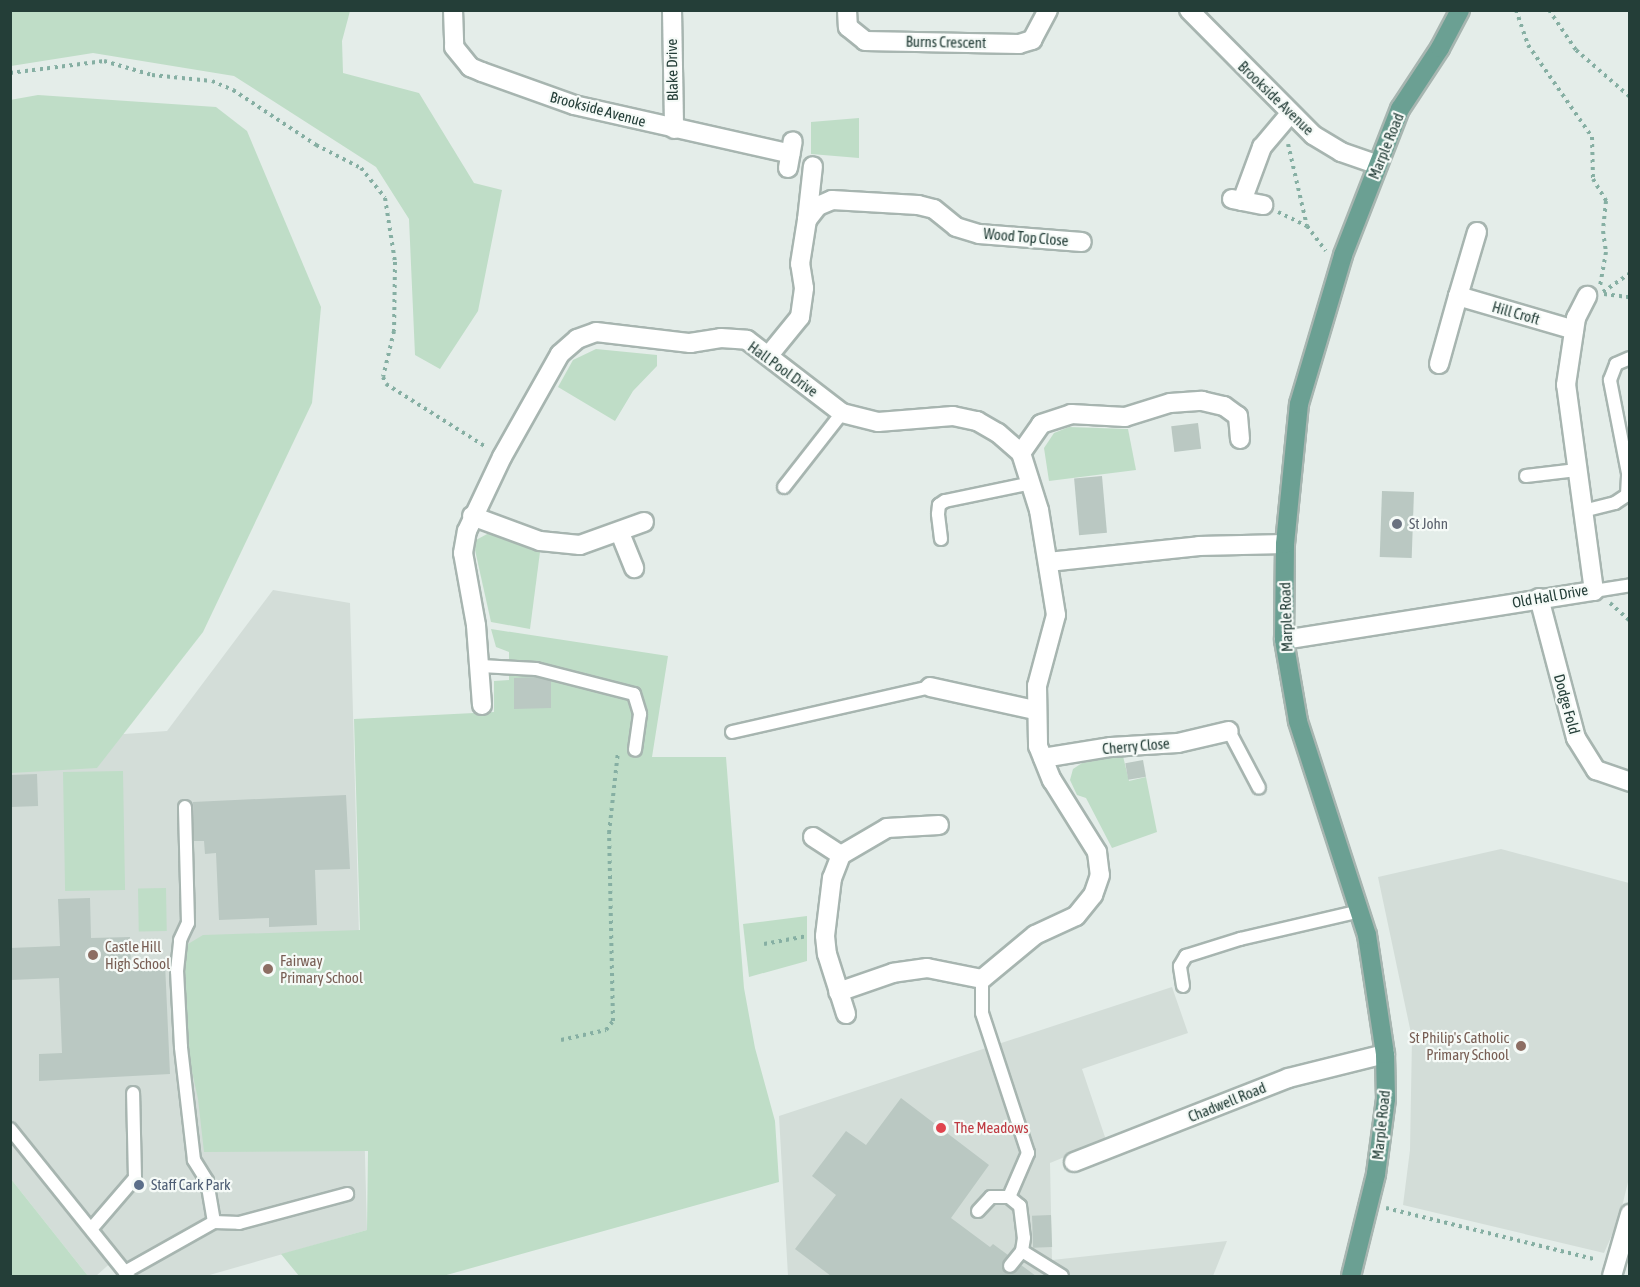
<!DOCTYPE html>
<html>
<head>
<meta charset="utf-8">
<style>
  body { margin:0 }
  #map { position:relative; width:1640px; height:1287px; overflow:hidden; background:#e4ede9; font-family:"Asap Condensed",sans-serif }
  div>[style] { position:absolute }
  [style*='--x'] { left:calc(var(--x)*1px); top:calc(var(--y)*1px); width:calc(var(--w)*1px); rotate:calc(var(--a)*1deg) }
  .built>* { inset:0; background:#d3ddd8 }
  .green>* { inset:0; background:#bfddc7; transform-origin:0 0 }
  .building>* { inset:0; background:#bac8c2; transform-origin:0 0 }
  .path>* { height:4px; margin-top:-2px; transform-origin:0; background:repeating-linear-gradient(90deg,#86afa3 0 3px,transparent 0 7.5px) }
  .roads { filter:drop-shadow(2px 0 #a7b5b0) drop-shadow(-2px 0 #a7b5b0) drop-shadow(0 2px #a7b5b0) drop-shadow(0 -2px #a7b5b0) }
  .lane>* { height:12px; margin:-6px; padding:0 6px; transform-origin:6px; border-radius:6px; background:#fff }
  .street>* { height:18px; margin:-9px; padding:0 9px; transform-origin:9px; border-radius:9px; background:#fff }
  .primary>* { height:18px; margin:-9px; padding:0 9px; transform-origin:9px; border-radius:9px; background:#6ba093 }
  .dots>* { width:16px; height:16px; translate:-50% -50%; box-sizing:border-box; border:3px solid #f5faf7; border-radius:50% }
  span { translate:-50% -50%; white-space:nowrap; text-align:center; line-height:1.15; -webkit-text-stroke:4.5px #f5faf7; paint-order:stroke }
  .street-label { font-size:15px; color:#243e38 }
  .worship-label { font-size:15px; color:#5b616d }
  .left { translate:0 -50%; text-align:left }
  .education-label { font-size:15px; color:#785e54 }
  .right { translate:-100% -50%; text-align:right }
  .health-label { font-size:15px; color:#be3a42 }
  .service-label { font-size:15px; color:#4e5e75 }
  .frame { position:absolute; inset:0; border:12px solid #243e38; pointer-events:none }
</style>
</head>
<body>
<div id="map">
  <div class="built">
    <i style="clip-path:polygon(273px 590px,350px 603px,367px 1230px,206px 1276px,128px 1276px,115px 1259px,96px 1276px,88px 1276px,11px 1179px,11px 742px,167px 731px)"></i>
    <i style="clip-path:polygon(1501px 849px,1629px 883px,1629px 1178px,1619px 1219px,1604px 1253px,1403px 1205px,1410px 1150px,1412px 1038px,1378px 877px)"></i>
    <i style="clip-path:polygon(1172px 987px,1188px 1033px,1082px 1069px,1106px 1140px,1050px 1163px,1052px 1260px,1227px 1241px,1213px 1276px,788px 1276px,779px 1116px)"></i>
  </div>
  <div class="green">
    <i style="clip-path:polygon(11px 10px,350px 11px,342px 41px,343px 73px,419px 93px,474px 183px,502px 190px,478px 311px,440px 369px,415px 355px,409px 219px,376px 167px,234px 76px,93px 53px,11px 66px)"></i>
    <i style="clip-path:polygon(38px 95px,216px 107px,247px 131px,321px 307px,312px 403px,203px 632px,97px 768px,11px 773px,10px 100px)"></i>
    <i style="clip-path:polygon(859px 118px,859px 158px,811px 154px,811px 122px)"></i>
    <i style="clip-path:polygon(596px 349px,657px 355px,657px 366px,633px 391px,615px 421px,558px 387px,573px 360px)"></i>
    <i style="clip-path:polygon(1069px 427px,1128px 429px,1136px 470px,1049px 481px,1044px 448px,1054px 433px)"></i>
    <i style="clip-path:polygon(489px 533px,540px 552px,530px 629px,491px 622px,475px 550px,476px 540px)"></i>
    <i style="clip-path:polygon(491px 629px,668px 656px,652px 757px,726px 757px,744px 988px,755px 1048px,775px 1121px,779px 1182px,443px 1276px,299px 1276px,281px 1254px,367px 1230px,368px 1151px,204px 1152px,198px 1099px,186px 1044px,182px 956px,188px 944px,203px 935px,360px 930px,354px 719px,494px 712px,494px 681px,509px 680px,509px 652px,496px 647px)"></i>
    <i style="clip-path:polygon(1123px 756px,1129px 781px,1146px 777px,1157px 832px,1112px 848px,1086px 798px,1077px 795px,1070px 780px,1073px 769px,1082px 763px)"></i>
    <i style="left:123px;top:771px;width:119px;height:60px;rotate:89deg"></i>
    <i style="left:166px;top:888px;width:43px;height:28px;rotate:89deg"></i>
    <i style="clip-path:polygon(807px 916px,807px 961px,749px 977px,743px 924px)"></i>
    <i style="clip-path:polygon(10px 1179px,11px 1179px,88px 1276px,11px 1276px)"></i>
  </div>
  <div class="building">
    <i style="left:1198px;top:423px;width:26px;height:27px;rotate:83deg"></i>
    <i style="left:1102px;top:476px;width:57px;height:28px;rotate:85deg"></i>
    <i style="left:1382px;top:491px;width:32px;height:66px;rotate:2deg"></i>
    <i style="clip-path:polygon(536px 677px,551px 681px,551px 708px,514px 709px,514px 678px)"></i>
    <i style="left:1143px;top:760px;width:17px;height:18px;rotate:80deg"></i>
    <i style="left:37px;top:774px;width:32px;height:27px;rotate:88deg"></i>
    <i style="clip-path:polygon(346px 795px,350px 869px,315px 870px,317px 925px,269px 927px,269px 918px,219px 920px,216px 853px,205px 854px,204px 841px,194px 841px,193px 802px)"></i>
    <i style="clip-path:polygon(90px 898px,91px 938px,130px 937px,131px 965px,165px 963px,170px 1074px,39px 1081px,39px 1054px,62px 1053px,59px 978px,10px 980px,10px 948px,60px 946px,58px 899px)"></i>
    <i style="clip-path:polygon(901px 1098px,989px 1165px,951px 1218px,990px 1247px,993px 1244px,1008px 1255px,1002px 1264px,1005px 1273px,1014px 1273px,1021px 1265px,1036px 1276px,831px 1276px,795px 1249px,836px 1195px,812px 1176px,846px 1131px,866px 1145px)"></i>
    <i style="left:1051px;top:1215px;width:32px;height:19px;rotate:88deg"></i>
  </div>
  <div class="path">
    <i style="--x:1516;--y:10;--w:37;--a:71"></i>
    <i style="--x:1528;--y:45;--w:112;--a:55.2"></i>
    <i style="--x:1592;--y:137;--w:42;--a:88.6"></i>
    <i style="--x:1593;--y:179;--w:26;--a:59"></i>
    <i style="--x:1606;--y:201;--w:30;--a:96"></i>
    <i style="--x:1603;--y:231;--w:21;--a:82"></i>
    <i style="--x:1606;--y:252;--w:34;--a:100"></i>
    <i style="--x:1549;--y:10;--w:48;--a:56"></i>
    <i style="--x:1576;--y:50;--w:72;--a:41"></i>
    <i style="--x:10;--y:73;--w:95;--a:-7.3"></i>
    <i style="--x:104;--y:61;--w:50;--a:16.3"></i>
    <i style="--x:152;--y:75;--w:60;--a:5.7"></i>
    <i style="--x:212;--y:81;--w:23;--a:23"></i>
    <i style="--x:233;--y:90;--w:100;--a:33.5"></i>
    <i style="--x:316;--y:145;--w:51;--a:27.1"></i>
    <i style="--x:361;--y:168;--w:38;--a:51"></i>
    <i style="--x:385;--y:198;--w:65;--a:81.1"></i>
    <i style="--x:395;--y:262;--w:69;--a:90.8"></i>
    <i style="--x:394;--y:331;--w:47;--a:103.4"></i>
    <i style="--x:383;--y:377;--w:8;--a:67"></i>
    <i style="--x:386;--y:384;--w:118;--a:32.2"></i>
    <i style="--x:1288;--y:144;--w:84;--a:77"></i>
    <i style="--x:1307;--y:226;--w:31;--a:53"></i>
    <i style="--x:1278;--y:212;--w:32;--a:26"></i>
    <i style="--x:1603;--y:292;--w:33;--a:-35"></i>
    <i style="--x:1604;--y:294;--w:26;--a:7"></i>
    <i style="--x:1610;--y:603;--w:27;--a:42"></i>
    <i style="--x:764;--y:944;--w:44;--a:-10.5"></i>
    <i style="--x:561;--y:1040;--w:46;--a:-12.5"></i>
    <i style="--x:606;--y:1030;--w:11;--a:-52"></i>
    <i style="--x:613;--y:1021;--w:188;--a:-91.2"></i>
    <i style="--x:609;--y:833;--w:82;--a:-83.7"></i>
    <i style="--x:1386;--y:1208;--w:217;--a:13.8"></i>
  </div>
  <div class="roads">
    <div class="lane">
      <i style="--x:1526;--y:476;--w:51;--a:-6.7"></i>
      <i style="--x:784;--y:487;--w:94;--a:-51.9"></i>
      <i style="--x:1583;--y:511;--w:33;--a:-14"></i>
      <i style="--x:1615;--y:503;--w:14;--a:-34"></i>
      <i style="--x:1627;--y:495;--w:22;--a:-87"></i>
      <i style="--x:1628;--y:473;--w:95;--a:-101"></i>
      <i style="--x:1610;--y:380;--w:17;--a:-69"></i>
      <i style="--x:1616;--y:364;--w:15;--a:-23"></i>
      <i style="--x:941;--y:539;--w:25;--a:-97"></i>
      <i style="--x:938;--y:514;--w:9;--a:-84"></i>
      <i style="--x:939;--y:505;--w:7;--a:-34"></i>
      <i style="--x:945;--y:501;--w:88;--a:-11.8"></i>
      <i style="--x:1594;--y:591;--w:36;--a:-9"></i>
      <i style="--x:481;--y:666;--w:55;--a:3.1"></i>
      <i style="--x:536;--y:669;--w:101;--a:14.3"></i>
      <i style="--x:634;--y:694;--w:21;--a:73"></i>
      <i style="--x:640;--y:714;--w:36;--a:98"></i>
      <i style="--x:1229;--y:731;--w:64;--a:62.2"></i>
      <i style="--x:732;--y:732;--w:203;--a:-12.8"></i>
      <i style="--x:1183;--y:986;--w:20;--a:-99"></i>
      <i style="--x:1180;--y:966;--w:12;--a:-59"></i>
      <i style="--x:1186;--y:956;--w:57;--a:-17.5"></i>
      <i style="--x:1240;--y:939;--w:123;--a:-13.1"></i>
      <i style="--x:10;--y:1129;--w:189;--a:51.2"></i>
      <i style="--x:1009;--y:1197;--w:14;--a:39"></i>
      <i style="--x:1020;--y:1206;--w:32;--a:83"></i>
      <i style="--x:1024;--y:1238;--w:13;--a:99"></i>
      <i style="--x:1022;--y:1251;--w:19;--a:129"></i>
      <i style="--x:978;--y:1211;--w:19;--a:-47"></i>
      <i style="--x:991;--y:1197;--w:18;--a:0"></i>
      <i style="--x:1009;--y:1197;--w:48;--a:-66.6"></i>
      <i style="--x:1028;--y:1153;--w:147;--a:-108.2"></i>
      <i style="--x:982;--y:1013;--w:34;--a:-90"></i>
      <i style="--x:214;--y:1222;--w:25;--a:2"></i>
      <i style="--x:239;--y:1223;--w:112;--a:-15"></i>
      <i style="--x:92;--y:1228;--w:66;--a:-49.3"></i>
      <i style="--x:135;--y:1178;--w:85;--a:-91.3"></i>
      <i style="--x:1022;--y:1251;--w:47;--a:32"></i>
      <i style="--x:125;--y:1272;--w:102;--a:-29.3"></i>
      <i style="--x:214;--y:1222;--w:42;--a:-99.7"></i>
      <i style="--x:207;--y:1181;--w:25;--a:-122"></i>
      <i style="--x:194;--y:1160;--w:114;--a:-96.6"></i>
      <i style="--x:181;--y:1047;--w:76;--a:-93"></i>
      <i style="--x:177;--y:971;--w:31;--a:-84"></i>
      <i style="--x:180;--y:940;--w:19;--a:-65"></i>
      <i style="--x:188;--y:923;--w:116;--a:-91.5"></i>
    </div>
    <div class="street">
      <i style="--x:453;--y:10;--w:37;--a:88"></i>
      <i style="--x:454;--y:47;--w:26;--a:51"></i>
      <i style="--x:470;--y:67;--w:13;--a:23"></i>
      <i style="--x:482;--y:72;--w:98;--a:19.7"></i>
      <i style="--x:574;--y:105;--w:222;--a:12.7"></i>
      <i style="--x:672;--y:10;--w:119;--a:89"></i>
      <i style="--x:847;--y:10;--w:17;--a:87"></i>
      <i style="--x:848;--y:27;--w:22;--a:39"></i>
      <i style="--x:865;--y:41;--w:154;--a:1.1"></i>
      <i style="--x:1019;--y:44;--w:14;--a:-17"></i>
      <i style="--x:1032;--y:40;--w:34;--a:-62"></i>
      <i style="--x:1189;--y:10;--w:176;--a:45.2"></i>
      <i style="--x:1313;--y:135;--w:33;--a:31"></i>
      <i style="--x:1341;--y:152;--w:39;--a:19"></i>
      <i style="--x:788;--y:168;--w:27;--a:-80"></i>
      <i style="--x:1232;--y:199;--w:32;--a:11"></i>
      <i style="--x:1242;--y:201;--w:58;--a:-69.7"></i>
      <i style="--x:1262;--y:147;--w:42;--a:-49.8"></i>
      <i style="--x:807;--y:220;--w:54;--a:-83.7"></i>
      <i style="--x:1477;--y:232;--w:67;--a:106.5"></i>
      <i style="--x:1458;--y:296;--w:121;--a:16.3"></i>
      <i style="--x:769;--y:355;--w:49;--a:-50.8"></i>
      <i style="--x:800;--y:317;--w:29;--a:-82"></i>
      <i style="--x:804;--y:288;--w:24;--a:-99"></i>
      <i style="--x:800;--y:264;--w:45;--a:-81"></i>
      <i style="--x:807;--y:220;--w:18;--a:-52"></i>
      <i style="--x:818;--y:206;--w:15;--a:-23"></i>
      <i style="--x:832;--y:200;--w:86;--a:3.3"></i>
      <i style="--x:918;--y:205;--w:16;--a:14"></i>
      <i style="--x:934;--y:209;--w:28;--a:39"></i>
      <i style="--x:956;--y:227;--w:24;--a:17"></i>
      <i style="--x:979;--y:234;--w:103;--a:4.4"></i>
      <i style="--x:1439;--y:364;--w:71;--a:-74.4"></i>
      <i style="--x:1021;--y:453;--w:35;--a:-55"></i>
      <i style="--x:1041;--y:424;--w:32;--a:-18"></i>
      <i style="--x:1071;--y:414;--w:54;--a:3.2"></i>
      <i style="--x:1125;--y:417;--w:47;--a:-17.3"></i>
      <i style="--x:1170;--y:403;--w:32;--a:-4"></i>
      <i style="--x:1202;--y:401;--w:23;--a:13"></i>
      <i style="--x:1224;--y:406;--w:17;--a:36"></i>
      <i style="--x:1238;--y:416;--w:23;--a:85"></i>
      <i style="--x:472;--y:516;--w:72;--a:20.2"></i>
      <i style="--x:540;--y:541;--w:40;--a:5.7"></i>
      <i style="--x:580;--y:545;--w:68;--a:-19.8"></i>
      <i style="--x:620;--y:533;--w:38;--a:68"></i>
      <i style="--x:1048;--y:562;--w:152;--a:-6"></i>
      <i style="--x:1199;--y:546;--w:86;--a:-1.3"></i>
      <i style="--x:1539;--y:598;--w:145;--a:75.2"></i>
      <i style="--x:1576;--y:738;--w:38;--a:58"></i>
      <i style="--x:1596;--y:770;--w:36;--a:19"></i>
      <i style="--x:1284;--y:640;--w:314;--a:-9"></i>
      <i style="--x:1594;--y:591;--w:208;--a:-97.7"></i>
      <i style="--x:1566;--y:385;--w:68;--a:-81.5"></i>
      <i style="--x:1576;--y:318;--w:25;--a:-63"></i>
      <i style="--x:930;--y:687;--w:107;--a:12.4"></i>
      <i style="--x:482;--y:705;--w:80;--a:-94.3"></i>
      <i style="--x:476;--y:625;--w:73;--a:-100.2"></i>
      <i style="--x:463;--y:553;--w:22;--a:-80"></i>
      <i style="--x:467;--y:531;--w:82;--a:-64.7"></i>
      <i style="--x:502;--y:457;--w:118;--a:-60.6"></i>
      <i style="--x:560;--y:354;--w:23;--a:-41"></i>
      <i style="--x:577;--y:339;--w:20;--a:-20"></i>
      <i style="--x:596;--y:332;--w:95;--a:6.7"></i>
      <i style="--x:690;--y:343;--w:31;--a:-9"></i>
      <i style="--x:721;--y:338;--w:26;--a:4"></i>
      <i style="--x:747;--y:340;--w:120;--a:37.5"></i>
      <i style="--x:842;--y:413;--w:37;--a:14"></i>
      <i style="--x:878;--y:422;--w:75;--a:-4.6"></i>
      <i style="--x:953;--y:416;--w:25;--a:12"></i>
      <i style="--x:977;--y:421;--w:24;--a:30"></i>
      <i style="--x:998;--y:433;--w:30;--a:41"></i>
      <i style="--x:1021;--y:453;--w:60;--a:72.5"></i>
      <i style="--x:1039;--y:510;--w:106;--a:80.8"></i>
      <i style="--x:1056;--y:615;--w:73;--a:105"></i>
      <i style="--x:1037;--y:686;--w:60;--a:89"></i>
      <i style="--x:1038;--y:746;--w:37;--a:68"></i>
      <i style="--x:1052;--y:780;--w:85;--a:58"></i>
      <i style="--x:1097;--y:852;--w:23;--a:83"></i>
      <i style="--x:1100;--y:875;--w:21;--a:109"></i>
      <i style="--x:1093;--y:895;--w:27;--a:129"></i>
      <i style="--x:1076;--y:916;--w:45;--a:155.1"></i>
      <i style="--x:1035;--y:935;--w:69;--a:140.3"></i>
      <i style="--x:982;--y:979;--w:56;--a:-168.7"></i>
      <i style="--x:927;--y:968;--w:34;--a:172"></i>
      <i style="--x:893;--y:973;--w:58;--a:160.9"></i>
      <i style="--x:1043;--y:758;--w:69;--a:-9.2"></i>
      <i style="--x:1111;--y:747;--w:67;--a:-3.4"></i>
      <i style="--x:1178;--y:743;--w:52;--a:-13.2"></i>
      <i style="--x:813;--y:837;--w:33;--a:33"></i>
      <i style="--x:841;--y:855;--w:25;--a:111"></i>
      <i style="--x:832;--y:878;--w:58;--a:96.9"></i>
      <i style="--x:825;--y:936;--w:18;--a:84"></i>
      <i style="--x:827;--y:954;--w:63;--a:72.4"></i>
      <i style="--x:841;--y:855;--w:53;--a:-30.4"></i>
      <i style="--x:887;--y:828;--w:52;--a:-3.3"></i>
      <i style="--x:1074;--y:1162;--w:230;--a:-21.4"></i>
      <i style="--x:1288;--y:1078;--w:100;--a:-13.9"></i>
      <i style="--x:1612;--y:1276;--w:65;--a:-73.8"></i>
    </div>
    <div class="primary">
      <i style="--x:1351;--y:1276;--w:105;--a:-76.2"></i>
      <i style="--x:1376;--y:1174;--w:76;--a:-82.4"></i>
      <i style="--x:1386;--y:1099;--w:45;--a:-91.3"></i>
      <i style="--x:1385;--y:1054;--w:120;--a:-98.6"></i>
      <i style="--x:1367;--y:935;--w:225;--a:-107.9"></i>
      <i style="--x:1298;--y:721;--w:82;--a:-99.8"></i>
      <i style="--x:1284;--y:640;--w:96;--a:-89.4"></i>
      <i style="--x:1285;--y:544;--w:141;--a:-84.3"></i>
      <i style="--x:1299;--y:404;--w:155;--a:-73.5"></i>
      <i style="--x:1343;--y:255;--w:157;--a:-68.7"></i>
      <i style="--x:1400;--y:109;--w:73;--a:-56.7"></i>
      <i style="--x:1440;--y:48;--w:43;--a:-62.2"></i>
    </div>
  </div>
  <div class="dots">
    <i style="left:1397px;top:524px;background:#6b7280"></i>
    <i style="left:93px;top:955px;background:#8d6e63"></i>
    <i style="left:268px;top:969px;background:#8d6e63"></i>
    <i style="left:1521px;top:1046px;background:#8d6e63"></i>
    <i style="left:941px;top:1128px;background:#e0444e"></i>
    <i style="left:139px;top:1185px;background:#5c6f8a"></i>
  </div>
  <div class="street-label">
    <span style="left:946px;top:42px;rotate:1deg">Burns Crescent</span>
    <span style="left:672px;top:70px;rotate:-91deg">Blake Drive</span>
    <span style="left:1276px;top:98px;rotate:44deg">Brookside Avenue</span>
    <span style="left:598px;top:109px;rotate:15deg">Brookside Avenue</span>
    <span style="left:1386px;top:146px;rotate:-68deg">Marple Road</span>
    <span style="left:1026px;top:237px;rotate:5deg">Wood Top Close</span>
    <span style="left:1516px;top:313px;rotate:16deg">Hill Croft</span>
    <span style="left:783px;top:369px;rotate:36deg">Hall Pool Drive</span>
    <span style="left:1550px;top:596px;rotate:-10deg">Old Hall Drive</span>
    <span style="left:1286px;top:617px;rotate:-92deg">Marple Road</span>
    <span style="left:1567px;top:704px;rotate:75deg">Dodge Fold</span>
    <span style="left:1136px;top:746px;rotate:-5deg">Cherry Close</span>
    <span style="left:1227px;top:1102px;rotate:-22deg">Chadwell Road</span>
    <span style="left:1381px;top:1125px;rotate:-84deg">Marple Road</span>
  </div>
  <div class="worship-label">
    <span class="left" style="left:1409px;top:524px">St John</span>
  </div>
  <div class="education-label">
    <span class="left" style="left:105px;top:955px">Castle Hill<br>High School</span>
    <span class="left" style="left:280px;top:969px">Fairway<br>Primary School</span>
    <span class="right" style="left:1509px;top:1046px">St Philip's Catholic<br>Primary School</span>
  </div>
  <div class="health-label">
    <span class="left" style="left:954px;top:1128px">The Meadows</span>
  </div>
  <div class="service-label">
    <span class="left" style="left:151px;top:1185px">Staff Cark Park</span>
  </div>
  <div class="frame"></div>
</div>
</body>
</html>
